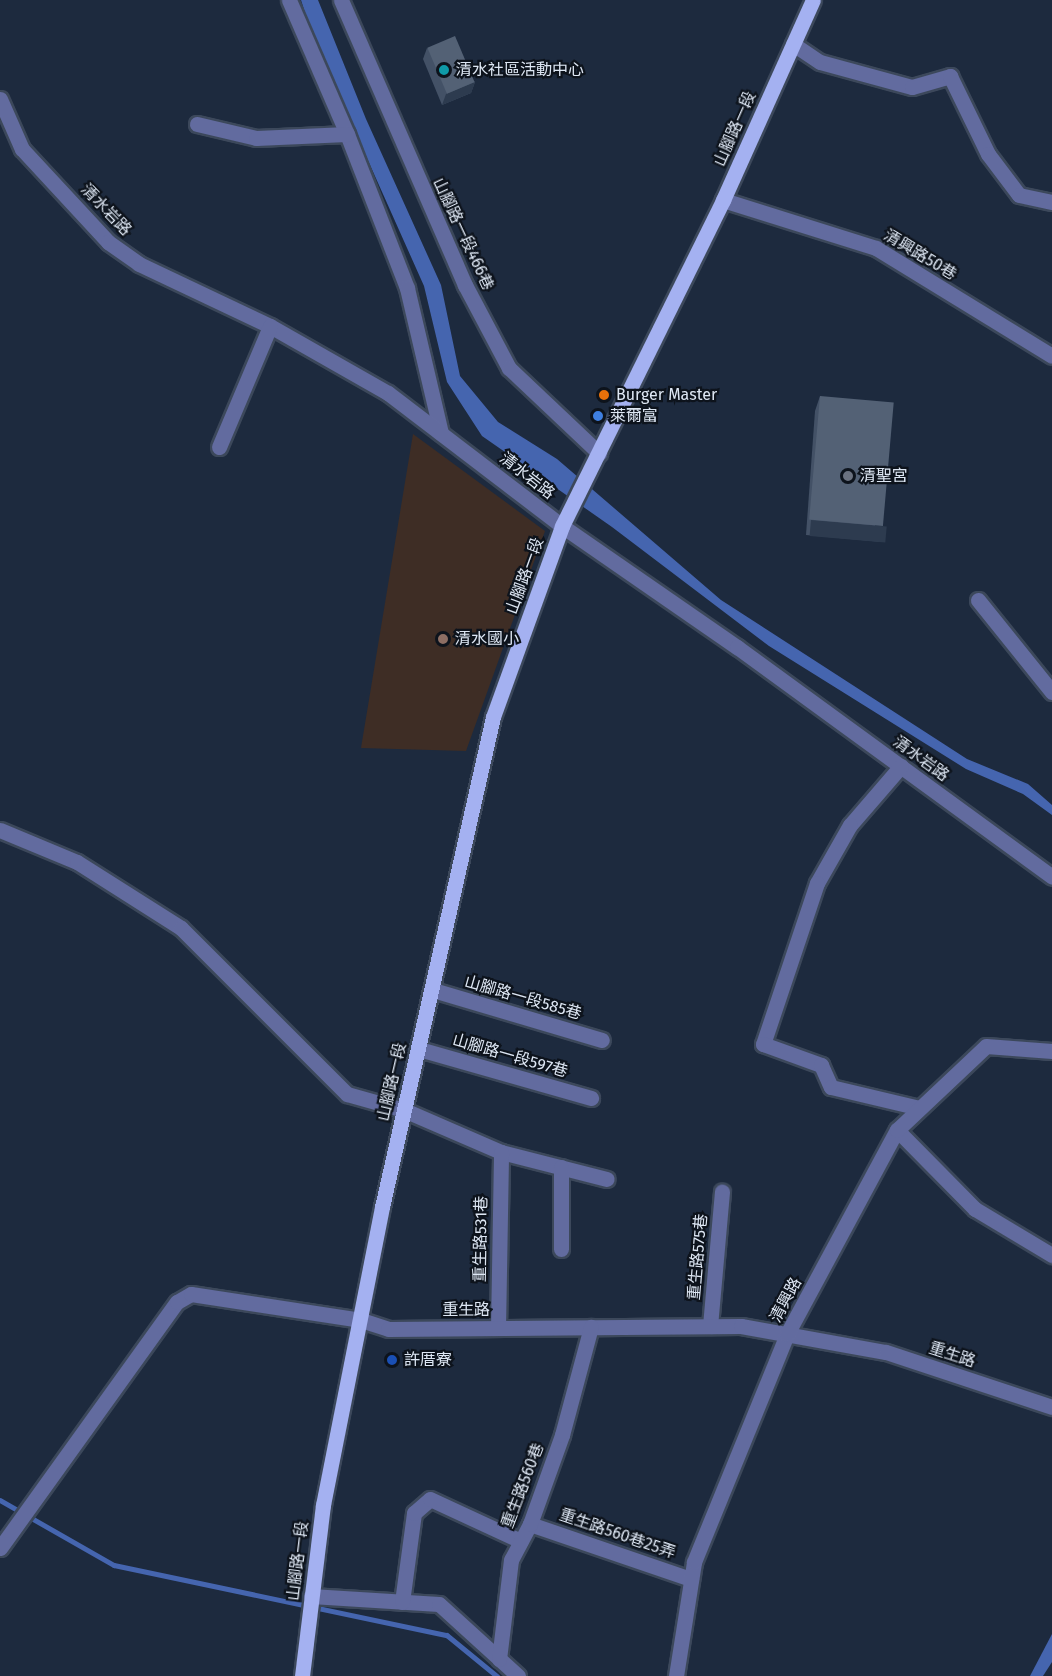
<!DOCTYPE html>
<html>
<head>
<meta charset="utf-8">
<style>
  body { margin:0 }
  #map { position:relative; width:1052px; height:1676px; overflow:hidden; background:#1d2a3e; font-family:"Fira Sans","Noto Sans TC",sans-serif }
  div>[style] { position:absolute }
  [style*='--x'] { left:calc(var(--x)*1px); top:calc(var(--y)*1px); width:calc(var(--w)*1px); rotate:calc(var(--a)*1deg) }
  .education>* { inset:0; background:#3e2d25 }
  .water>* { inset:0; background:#4565af }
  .stream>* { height:4.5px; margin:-2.25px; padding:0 2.25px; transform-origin:2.25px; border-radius:2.25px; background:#4565af }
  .roads { filter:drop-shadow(2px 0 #3c485b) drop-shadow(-2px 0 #3c485b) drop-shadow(0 2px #3c485b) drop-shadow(0 -2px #3c485b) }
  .minor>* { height:15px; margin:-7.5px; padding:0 7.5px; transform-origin:7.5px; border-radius:7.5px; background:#626b9f }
  .major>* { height:15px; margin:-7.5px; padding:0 7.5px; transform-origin:7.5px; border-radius:7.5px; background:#a4b1f1 }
  .wall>* { inset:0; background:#435166 }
  .shaded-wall>* { inset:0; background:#2d3b4f; transform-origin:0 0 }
  .building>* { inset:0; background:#536175; transform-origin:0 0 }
  .dots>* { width:16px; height:16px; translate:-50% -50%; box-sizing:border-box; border:3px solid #0d131c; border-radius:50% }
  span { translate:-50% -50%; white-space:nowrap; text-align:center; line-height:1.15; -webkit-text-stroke:4.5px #0d131c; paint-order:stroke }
  .poi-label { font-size:16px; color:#dee7f4 }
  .left { translate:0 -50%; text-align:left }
  .street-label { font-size:16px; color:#dee7f4 }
</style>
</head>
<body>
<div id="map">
  <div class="education">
    <i style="clip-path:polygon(413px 434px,545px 531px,466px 751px,361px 748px)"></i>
  </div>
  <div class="water">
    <i style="clip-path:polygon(301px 0,318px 0,366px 119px,441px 285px,460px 376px,498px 422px,557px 459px,721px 600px,967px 759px,1028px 784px,1052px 805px,1052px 815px,1023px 794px,966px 769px,769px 646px,612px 527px,482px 436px,447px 382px,424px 286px,312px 35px)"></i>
    <i style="clip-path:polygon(1052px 1634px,1052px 1662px,1043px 1676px,1030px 1676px)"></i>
  </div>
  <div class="stream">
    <i style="--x:0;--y:1500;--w:131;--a:29.7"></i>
    <i style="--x:114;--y:1565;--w:340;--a:11.9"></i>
    <i style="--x:447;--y:1635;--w:65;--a:39.4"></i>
  </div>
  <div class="roads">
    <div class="minor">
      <i style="--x:289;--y:0;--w:146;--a:66.6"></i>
      <i style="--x:347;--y:134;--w:165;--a:68.7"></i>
      <i style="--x:407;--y:288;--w:149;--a:76.8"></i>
      <i style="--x:341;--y:0;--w:311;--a:66.5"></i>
      <i style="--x:465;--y:285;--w:94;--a:62.1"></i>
      <i style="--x:509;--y:368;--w:124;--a:43.4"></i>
      <i style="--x:793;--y:44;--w:32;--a:34"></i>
      <i style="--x:820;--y:62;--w:95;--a:15.2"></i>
      <i style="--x:912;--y:87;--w:40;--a:-16"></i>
      <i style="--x:950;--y:76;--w:87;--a:64"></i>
      <i style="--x:988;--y:154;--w:51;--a:52.9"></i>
      <i style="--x:1019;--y:195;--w:34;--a:12"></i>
      <i style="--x:0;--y:99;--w:55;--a:66.3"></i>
      <i style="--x:22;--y:149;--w:127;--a:47.2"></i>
      <i style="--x:108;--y:242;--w:38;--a:35"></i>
      <i style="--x:139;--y:264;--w:145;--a:25.3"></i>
      <i style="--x:270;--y:326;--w:136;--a:29.6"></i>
      <i style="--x:388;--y:393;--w:219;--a:37.4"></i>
      <i style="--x:562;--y:526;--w:213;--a:34.7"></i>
      <i style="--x:737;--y:647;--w:390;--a:36.1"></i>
      <i style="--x:197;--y:124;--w:61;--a:13.3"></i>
      <i style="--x:256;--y:138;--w:91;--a:-2.5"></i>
      <i style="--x:723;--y:200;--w:160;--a:17.4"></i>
      <i style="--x:876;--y:248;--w:206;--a:31.5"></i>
      <i style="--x:219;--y:447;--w:131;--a:-67.1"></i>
      <i style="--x:978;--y:600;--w:118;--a:51.2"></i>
      <i style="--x:901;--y:766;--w:78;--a:130.8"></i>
      <i style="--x:850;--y:825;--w:67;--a:119.6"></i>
      <i style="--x:817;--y:883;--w:170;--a:108.5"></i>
      <i style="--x:763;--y:1044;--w:62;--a:19.9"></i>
      <i style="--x:821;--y:1065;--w:24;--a:66"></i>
      <i style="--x:831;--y:1087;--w:91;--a:13.3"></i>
      <i style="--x:0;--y:830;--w:83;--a:22.6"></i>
      <i style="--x:77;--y:862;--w:123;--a:32.4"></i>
      <i style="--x:181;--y:928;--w:235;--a:45"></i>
      <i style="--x:347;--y:1094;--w:59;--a:15.7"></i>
      <i style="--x:404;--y:1110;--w:106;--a:23.4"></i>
      <i style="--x:501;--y:1152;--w:109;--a:14.3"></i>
      <i style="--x:433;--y:990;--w:176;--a:16.5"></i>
      <i style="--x:419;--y:1049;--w:179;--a:15.9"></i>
      <i style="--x:897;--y:1130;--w:111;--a:45.4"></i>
      <i style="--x:975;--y:1209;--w:90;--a:30.9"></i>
      <i style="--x:561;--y:1167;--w:82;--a:90"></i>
      <i style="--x:710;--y:1326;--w:135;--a:-84.9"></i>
      <i style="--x:498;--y:1328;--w:176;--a:-89"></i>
      <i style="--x:530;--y:1524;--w:170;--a:18.9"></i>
      <i style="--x:0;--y:1548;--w:303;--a:-54.3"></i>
      <i style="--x:177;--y:1302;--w:16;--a:-30"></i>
      <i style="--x:191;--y:1294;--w:172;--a:8.7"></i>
      <i style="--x:361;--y:1320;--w:28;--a:18"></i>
      <i style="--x:388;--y:1329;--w:353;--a:-0.5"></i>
      <i style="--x:741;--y:1326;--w:147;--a:10.2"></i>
      <i style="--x:886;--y:1352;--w:175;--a:18.3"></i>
      <i style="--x:311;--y:1596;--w:128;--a:3.6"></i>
      <i style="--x:439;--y:1604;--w:107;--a:42.3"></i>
      <i style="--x:402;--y:1602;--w:90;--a:-82.3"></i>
      <i style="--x:414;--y:1513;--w:21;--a:-41"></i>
      <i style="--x:430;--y:1499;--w:100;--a:24.8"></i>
      <i style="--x:499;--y:1659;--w:100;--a:-83.1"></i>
      <i style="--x:511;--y:1560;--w:41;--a:-62.2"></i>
      <i style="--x:530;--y:1524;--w:95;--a:-70.2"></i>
      <i style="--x:562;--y:1435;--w:112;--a:-75"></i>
      <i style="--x:676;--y:1676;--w:115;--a:-81"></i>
      <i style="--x:694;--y:1562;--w:246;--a:-67.8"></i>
      <i style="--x:787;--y:1334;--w:232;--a:-61.7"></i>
      <i style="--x:897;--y:1130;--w:122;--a:-43.3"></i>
      <i style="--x:986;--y:1046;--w:66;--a:4.3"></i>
    </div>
    <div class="major">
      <i style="--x:302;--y:1676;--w:172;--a:-83"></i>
      <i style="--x:323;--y:1505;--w:304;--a:-78.8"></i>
      <i style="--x:382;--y:1207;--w:502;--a:-77.24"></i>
      <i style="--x:493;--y:717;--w:203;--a:-70.1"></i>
      <i style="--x:562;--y:526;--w:364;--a:-63.7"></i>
      <i style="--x:723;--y:200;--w:219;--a:-65.8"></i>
    </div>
  </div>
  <div class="wall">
    <i style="clip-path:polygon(427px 48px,475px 82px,471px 93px,442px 105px,423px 59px)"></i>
    <i style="clip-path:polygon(820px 396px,882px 542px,806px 535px,815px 411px)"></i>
  </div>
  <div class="shaded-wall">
    <i style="clip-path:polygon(475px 82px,471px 93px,442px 105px,446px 94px)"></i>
    <i style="left:811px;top:520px;width:76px;height:16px;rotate:5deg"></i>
  </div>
  <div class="building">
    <i style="left:455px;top:36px;width:50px;height:30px;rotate:67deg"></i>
    <i style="left:820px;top:396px;width:74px;height:124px;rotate:5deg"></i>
  </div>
  <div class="dots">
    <i style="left:444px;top:70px;background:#0f9aa8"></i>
    <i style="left:604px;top:395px;background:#e8710a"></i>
    <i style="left:598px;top:416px;background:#3f7fe0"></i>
    <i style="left:848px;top:476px;background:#6b7280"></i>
    <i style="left:443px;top:639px;background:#8d6e63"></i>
    <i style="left:392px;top:1360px;background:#1a4fb4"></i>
  </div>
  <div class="poi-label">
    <span class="left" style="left:456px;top:70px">清水社區活動中心</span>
    <span class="left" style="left:616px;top:395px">Burger Master</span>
    <span class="left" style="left:610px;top:416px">萊爾富</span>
    <span class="left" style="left:860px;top:476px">清聖宮</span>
    <span class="left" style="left:455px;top:639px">清水國小</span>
    <span class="left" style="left:404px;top:1360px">許厝寮</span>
  </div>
  <div class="street-label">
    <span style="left:735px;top:129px;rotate:-66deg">山腳路一段</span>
    <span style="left:106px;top:210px;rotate:46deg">清水岩路</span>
    <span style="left:463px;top:234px;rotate:65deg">山腳路一段466巷</span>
    <span style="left:920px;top:255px;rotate:31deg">清興路50巷</span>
    <span style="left:527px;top:476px;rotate:38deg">清水岩路</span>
    <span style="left:525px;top:576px;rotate:-70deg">山腳路一段</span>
    <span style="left:921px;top:759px;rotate:36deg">清水岩路</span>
    <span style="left:523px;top:998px;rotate:16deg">山腳路一段585巷</span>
    <span style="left:510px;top:1056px;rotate:16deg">山腳路一段597巷</span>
    <span style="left:392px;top:1082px;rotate:-77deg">山腳路一段</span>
    <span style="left:481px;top:1239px;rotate:-89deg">重生路531巷</span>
    <span style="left:698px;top:1257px;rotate:-85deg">重生路575巷</span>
    <span style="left:786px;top:1300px;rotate:-62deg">清興路</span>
    <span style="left:466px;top:1310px">重生路</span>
    <span style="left:952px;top:1355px;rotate:18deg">重生路</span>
    <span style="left:523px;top:1486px;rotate:-69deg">重生路560巷</span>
    <span style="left:617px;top:1534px;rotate:19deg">重生路560巷25弄</span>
    <span style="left:298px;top:1561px;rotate:-83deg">山腳路一段</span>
  </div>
</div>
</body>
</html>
